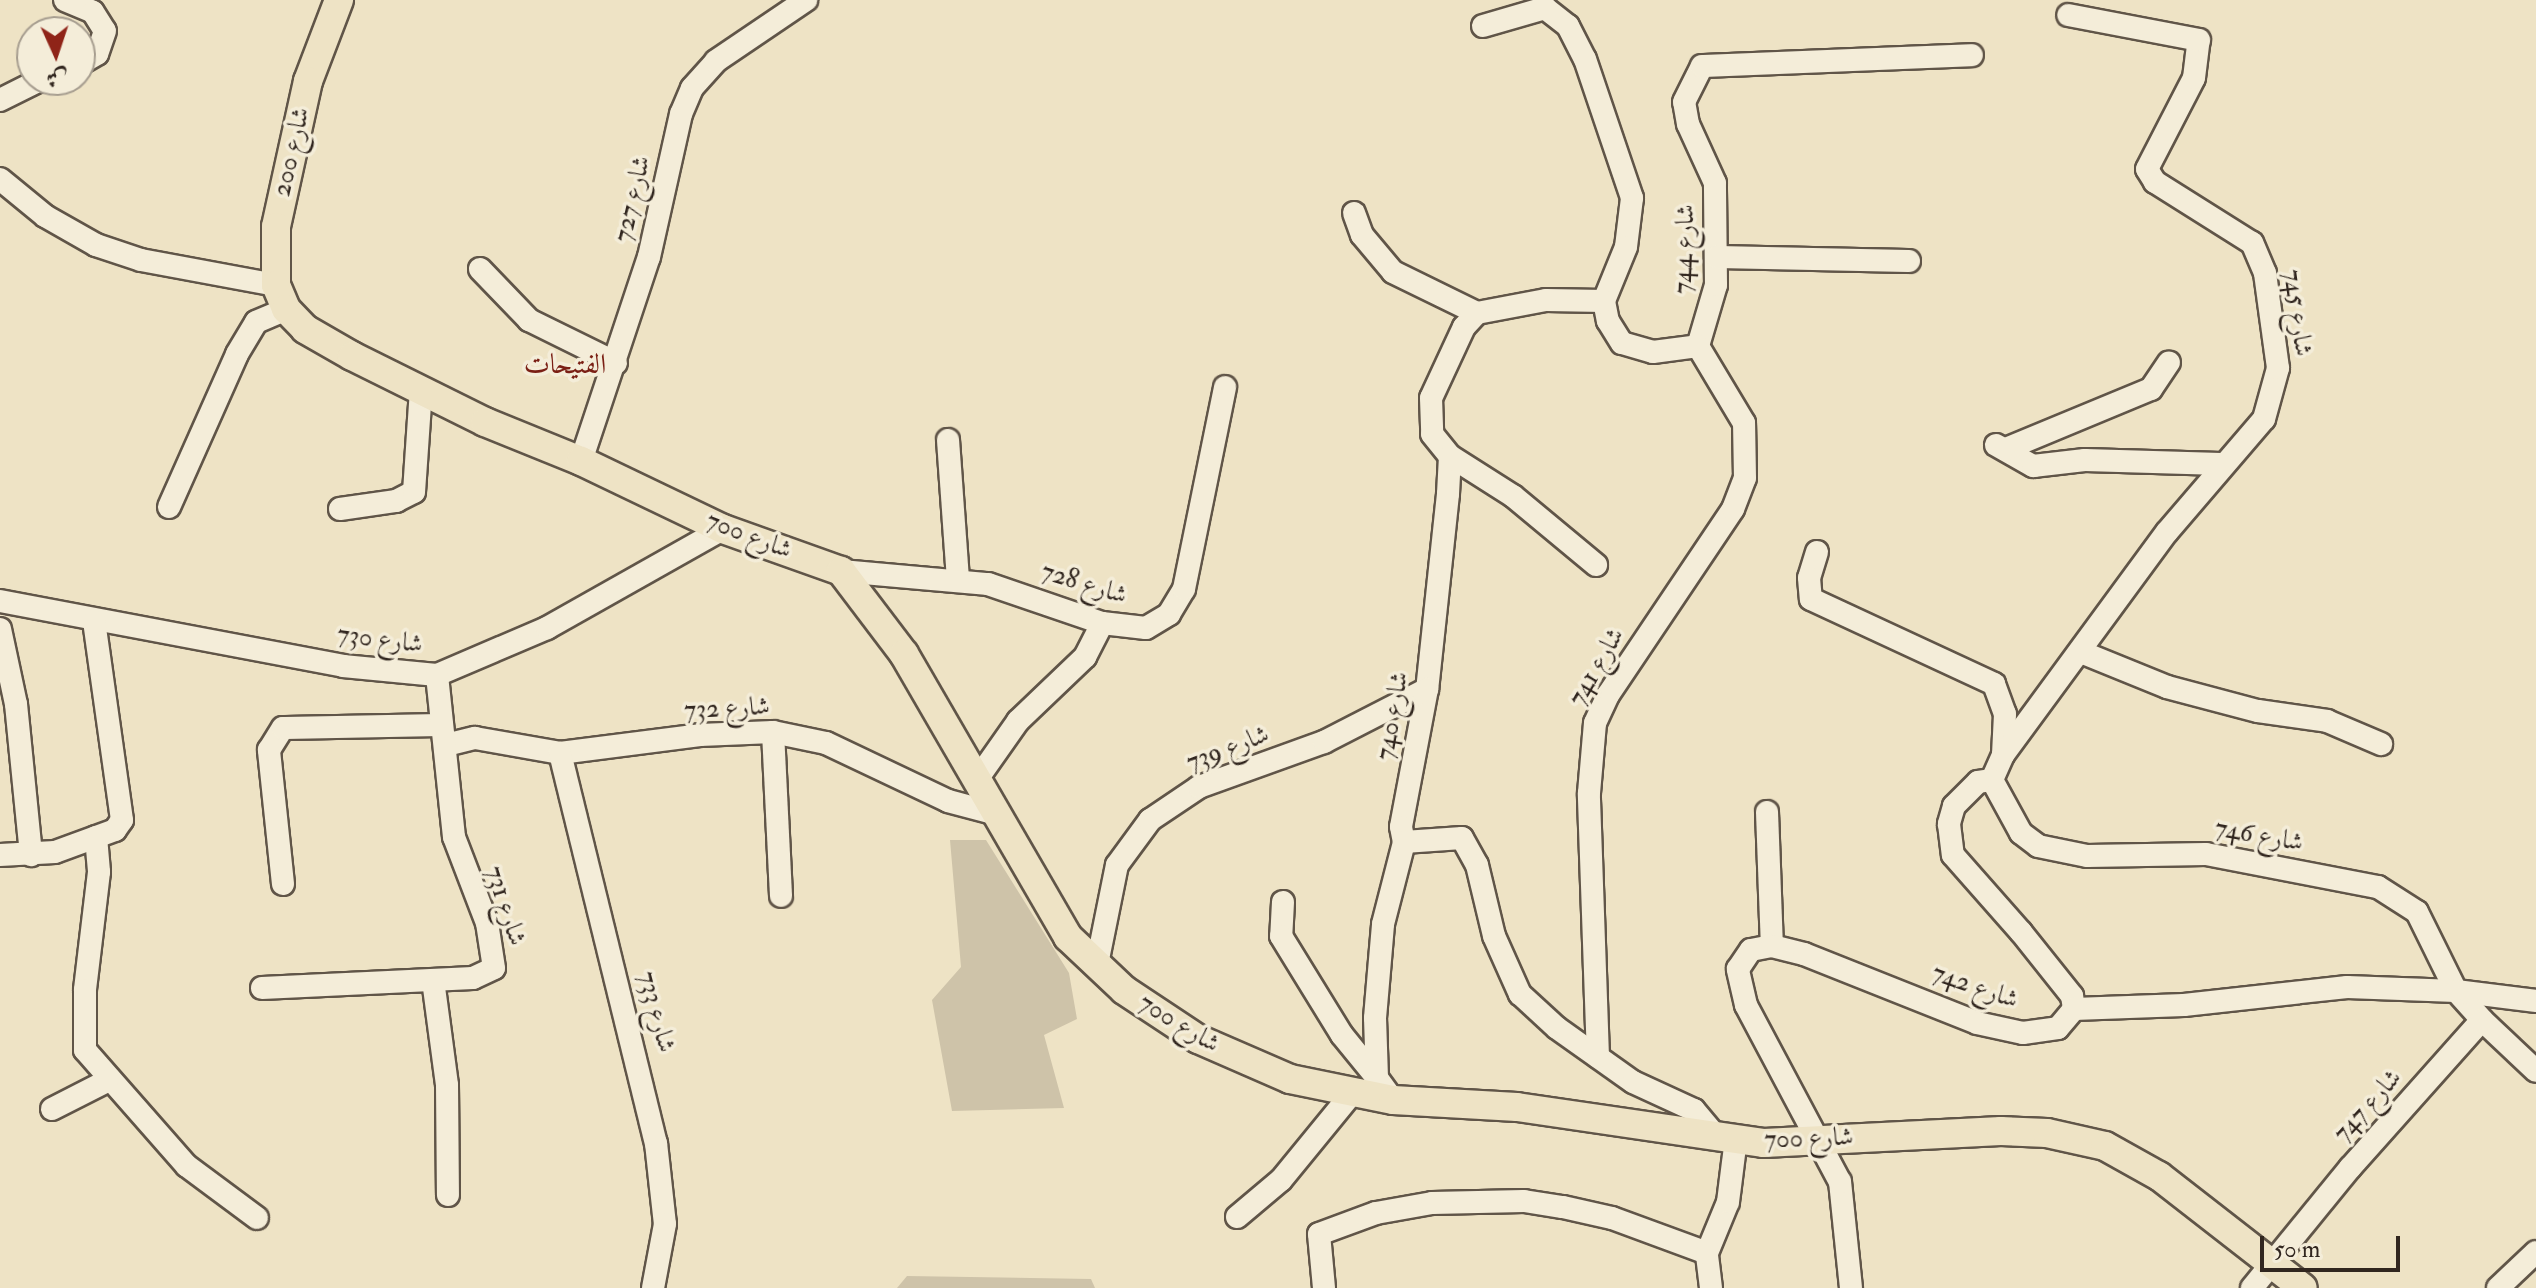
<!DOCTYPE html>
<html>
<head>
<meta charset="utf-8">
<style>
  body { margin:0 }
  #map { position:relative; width:2536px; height:1288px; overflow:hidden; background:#eee3c5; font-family:"IM FELL Double Pica",Amiri,serif }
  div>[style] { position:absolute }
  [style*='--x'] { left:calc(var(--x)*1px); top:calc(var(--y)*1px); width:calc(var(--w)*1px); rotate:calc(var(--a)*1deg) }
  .green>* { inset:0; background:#cec3a9 }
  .roads { filter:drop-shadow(2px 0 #605548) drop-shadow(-2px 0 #605548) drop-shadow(0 2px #605548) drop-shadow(0 -2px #605548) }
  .minor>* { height:22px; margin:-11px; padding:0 11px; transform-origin:11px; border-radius:11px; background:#f4edd9 }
  .major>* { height:28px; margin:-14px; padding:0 14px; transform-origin:14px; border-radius:14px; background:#eee3c5 }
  span { translate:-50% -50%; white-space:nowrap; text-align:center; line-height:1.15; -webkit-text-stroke:7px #f4edd9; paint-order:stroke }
  .street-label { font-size:26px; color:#31261f }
  .neighbourhood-label { font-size:28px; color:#7a1f14 }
  .north { position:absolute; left:16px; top:16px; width:80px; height:80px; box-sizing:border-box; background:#f4edd9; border:2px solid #a69d8f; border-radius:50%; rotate:177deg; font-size:22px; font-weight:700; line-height:32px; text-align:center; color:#31261f }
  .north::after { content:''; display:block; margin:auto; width:28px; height:36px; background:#8f2418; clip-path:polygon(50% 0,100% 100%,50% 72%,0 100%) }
  .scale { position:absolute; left:2260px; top:1236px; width:140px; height:36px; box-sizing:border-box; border:4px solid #31261f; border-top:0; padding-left:10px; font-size:24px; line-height:28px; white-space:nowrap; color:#31261f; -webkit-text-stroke:6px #f4edd9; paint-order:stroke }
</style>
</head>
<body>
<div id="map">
  <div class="green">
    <i style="clip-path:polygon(950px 840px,986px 840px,1069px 973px,1077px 1019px,1044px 1035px,1064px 1108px,952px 1111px,932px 1000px,961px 967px)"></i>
    <i style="clip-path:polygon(907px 1276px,1091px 1279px,1095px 1288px,897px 1288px)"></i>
  </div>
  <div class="roads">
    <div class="minor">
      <i style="--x:65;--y:0;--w:30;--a:23"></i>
      <i style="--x:93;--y:12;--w:22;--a:58"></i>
      <i style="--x:105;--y:31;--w:24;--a:109"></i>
      <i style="--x:97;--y:54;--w:20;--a:150"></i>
      <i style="--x:1483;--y:26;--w:65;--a:-16.2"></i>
      <i style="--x:1545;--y:8;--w:29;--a:38"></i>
      <i style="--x:1568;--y:26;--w:37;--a:63"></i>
      <i style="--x:1585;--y:59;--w:147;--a:71.3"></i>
      <i style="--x:1632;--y:198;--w:49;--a:97"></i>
      <i style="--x:1626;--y:247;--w:58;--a:112.2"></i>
      <i style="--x:1604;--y:301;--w:20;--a:79"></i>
      <i style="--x:1608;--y:321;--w:26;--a:58"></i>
      <i style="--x:1622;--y:343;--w:32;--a:16"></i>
      <i style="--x:1653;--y:352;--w:45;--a:-7.6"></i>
      <i style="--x:1698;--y:346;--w:64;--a:-73.6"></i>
      <i style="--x:1716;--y:285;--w:102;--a:-90.6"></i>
      <i style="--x:1715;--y:183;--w:65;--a:-114.6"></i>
      <i style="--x:1688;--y:124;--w:22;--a:-100"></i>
      <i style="--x:1684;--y:102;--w:40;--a:-63.4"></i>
      <i style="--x:1702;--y:66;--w:270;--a:-2.3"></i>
      <i style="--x:0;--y:100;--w:45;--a:-26.6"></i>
      <i style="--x:0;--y:179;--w:58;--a:39.4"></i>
      <i style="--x:45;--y:216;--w:59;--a:29.6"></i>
      <i style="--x:96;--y:245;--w:47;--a:18.4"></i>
      <i style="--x:141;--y:260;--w:137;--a:10.5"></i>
      <i style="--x:1354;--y:213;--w:23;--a:70"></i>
      <i style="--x:1362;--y:235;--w:48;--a:50"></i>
      <i style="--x:1393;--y:272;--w:93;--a:26"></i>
      <i style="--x:1477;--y:313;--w:19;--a:133"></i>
      <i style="--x:1464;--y:327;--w:78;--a:114.9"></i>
      <i style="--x:1431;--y:398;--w:36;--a:88"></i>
      <i style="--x:1432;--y:434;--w:28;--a:51"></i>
      <i style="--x:1450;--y:456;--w:38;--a:93"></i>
      <i style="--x:1448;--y:494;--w:196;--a:96.1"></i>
      <i style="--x:1427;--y:689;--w:140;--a:100.7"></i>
      <i style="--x:1401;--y:827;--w:15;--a:79"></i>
      <i style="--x:1404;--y:842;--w:58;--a:-3.9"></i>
      <i style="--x:1462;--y:838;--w:31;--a:61"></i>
      <i style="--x:1477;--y:865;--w:73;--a:76.5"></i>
      <i style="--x:1494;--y:936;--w:64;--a:65.9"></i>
      <i style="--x:1520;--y:994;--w:50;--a:42.6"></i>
      <i style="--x:1557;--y:1028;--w:93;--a:35.4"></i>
      <i style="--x:1633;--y:1082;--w:67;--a:24.7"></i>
      <i style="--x:1694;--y:1110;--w:31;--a:50"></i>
      <i style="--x:1717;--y:257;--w:192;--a:1.2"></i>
      <i style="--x:480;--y:269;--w:71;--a:46.1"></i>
      <i style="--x:529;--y:320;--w:97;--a:26.3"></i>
      <i style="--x:1477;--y:313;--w:70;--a:-10.7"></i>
      <i style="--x:1546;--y:300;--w:58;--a:1"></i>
      <i style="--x:948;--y:440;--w:140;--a:85.9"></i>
      <i style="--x:1996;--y:445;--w:43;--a:29.6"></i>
      <i style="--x:2033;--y:466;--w:52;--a:-6.6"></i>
      <i style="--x:2085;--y:460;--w:136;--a:1.7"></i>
      <i style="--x:2006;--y:449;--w:157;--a:-22.5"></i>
      <i style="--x:2151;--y:389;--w:32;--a:-56"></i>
      <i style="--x:1450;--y:456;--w:75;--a:32.4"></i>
      <i style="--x:1513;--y:496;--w:108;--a:39.7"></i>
      <i style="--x:581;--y:461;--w:215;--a:-71.6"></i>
      <i style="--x:649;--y:257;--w:147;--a:-77.4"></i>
      <i style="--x:681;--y:114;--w:28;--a:-67"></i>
      <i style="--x:692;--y:88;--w:36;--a:-48"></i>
      <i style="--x:716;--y:61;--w:109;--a:-34.1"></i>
      <i style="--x:169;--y:507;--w:167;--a:-66"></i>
      <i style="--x:237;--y:354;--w:37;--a:-59"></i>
      <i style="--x:256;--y:322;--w:33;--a:-23"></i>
      <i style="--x:340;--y:509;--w:57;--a:-8.1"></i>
      <i style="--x:396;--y:501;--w:20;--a:-27"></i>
      <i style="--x:414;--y:492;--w:102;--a:-86.1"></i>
      <i style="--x:1817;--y:552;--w:27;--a:107"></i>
      <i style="--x:1809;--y:578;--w:21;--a:85"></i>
      <i style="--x:1811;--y:599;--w:202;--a:24.9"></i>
      <i style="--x:1994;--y:684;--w:32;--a:70"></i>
      <i style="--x:2005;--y:714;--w:41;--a:92.8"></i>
      <i style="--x:2003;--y:755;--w:27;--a:114"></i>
      <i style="--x:1992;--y:780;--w:60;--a:61.3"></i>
      <i style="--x:2021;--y:833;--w:21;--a:37"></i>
      <i style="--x:2038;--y:846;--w:50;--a:11.5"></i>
      <i style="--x:2087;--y:856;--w:119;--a:-1"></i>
      <i style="--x:2206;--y:854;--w:175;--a:10.9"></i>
      <i style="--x:2378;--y:887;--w:46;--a:32.7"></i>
      <i style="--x:2417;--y:912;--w:88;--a:63.7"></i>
      <i style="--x:2456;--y:991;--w:39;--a:48"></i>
      <i style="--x:841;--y:571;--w:148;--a:5.1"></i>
      <i style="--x:988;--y:584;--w:120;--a:18.9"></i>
      <i style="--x:1102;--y:623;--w:44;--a:6.5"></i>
      <i style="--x:1146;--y:628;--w:27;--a:-31"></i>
      <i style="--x:1169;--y:614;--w:29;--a:-59"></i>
      <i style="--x:1184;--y:589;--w:206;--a:-78.5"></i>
      <i style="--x:0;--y:601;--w:349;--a:10.7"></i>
      <i style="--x:343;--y:666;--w:94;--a:5.5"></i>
      <i style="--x:437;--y:675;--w:120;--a:-23.1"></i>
      <i style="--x:547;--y:628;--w:202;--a:-29.4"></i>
      <i style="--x:0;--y:629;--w:77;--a:78"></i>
      <i style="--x:16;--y:704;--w:152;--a:84.3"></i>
      <i style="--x:2081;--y:652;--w:93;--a:22.1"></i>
      <i style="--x:2167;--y:687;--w:94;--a:14.8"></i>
      <i style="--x:2258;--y:711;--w:70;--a:8.2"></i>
      <i style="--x:2327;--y:721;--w:59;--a:23.1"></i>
      <i style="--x:773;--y:732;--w:164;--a:87.2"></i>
      <i style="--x:446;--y:745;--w:30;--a:-14"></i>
      <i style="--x:475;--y:738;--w:86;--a:10"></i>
      <i style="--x:560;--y:753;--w:141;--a:-7.3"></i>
      <i style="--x:700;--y:735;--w:73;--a:-2.4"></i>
      <i style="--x:773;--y:732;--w:54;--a:11.7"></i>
      <i style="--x:826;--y:743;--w:135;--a:25.4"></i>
      <i style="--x:948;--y:801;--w:51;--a:14.9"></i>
      <i style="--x:560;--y:753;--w:402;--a:76.2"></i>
      <i style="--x:656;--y:1143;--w:81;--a:83.7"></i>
      <i style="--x:665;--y:1224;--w:65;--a:100.6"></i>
      <i style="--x:2003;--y:755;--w:277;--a:-53.7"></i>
      <i style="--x:2167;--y:532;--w:149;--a:-49.4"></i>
      <i style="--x:2264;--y:419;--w:53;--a:-74.6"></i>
      <i style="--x:2278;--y:368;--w:96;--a:-97.8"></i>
      <i style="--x:2265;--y:273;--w:33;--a:-113"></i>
      <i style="--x:2252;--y:243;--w:115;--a:-147.8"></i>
      <i style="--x:2155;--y:182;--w:15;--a:-122"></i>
      <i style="--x:2147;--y:169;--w:102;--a:-62.7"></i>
      <i style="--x:2194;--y:78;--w:38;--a:-83"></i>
      <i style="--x:2199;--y:40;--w:133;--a:-169.2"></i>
      <i style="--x:978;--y:778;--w:70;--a:-54.9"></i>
      <i style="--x:1018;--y:721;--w:93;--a:-43.7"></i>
      <i style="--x:1085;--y:657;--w:38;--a:-63"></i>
      <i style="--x:1992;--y:780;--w:14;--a:172"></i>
      <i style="--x:1978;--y:782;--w:34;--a:135"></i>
      <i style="--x:1954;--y:806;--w:19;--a:106"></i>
      <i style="--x:1949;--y:824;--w:31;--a:83"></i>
      <i style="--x:1953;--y:855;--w:103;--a:48.6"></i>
      <i style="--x:2021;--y:932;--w:82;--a:51.4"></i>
      <i style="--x:2072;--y:996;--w:13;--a:81"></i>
      <i style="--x:1767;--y:812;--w:134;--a:87.9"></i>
      <i style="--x:96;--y:837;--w:35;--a:85"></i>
      <i style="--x:99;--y:872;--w:119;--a:96.8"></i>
      <i style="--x:85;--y:990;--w:60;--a:90"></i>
      <i style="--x:85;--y:1050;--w:154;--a:48.7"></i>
      <i style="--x:187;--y:1166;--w:87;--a:36.6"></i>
      <i style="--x:0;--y:855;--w:55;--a:-3.1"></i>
      <i style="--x:55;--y:852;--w:64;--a:-20.1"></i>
      <i style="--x:115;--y:830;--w:12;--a:-55"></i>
      <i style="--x:122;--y:820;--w:201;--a:-98"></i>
      <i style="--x:283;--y:884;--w:135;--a:-96"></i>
      <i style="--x:269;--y:750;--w:26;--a:-58"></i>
      <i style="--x:283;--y:728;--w:159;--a:-1.1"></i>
      <i style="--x:1283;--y:902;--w:34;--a:93"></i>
      <i style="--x:1281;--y:936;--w:116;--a:58.4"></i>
      <i style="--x:1342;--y:1035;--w:55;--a:50.9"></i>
      <i style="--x:1097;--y:964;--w:101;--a:-78.6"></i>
      <i style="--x:1117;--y:865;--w:56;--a:-53.7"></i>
      <i style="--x:1150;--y:820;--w:59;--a:-34"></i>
      <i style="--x:1199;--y:787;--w:133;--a:-19.8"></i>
      <i style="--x:1324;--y:742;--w:116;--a:-27.2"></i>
      <i style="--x:433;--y:980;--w:106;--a:82.4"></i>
      <i style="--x:447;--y:1085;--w:110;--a:89.5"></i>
      <i style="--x:262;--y:988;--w:211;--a:-2.7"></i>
      <i style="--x:473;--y:978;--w:23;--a:-25"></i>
      <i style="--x:494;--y:968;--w:46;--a:-98.8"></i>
      <i style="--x:487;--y:923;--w:92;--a:-111"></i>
      <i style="--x:454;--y:837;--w:163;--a:-96"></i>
      <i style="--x:1598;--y:1057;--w:264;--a:-92"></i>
      <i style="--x:1589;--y:793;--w:70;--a:-85.1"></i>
      <i style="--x:1595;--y:723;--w:31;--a:-65"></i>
      <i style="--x:1608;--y:695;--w:224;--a:-56.1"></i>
      <i style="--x:1733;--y:509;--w:33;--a:-69"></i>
      <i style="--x:1745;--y:478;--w:55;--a:-91"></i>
      <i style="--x:1744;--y:423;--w:90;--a:-120.9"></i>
      <i style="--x:1393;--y:1100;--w:27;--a:-126"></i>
      <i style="--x:1377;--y:1078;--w:60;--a:-91.9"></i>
      <i style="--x:1375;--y:1018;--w:94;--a:-85.1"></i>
      <i style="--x:1383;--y:924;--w:85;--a:-75.6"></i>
      <i style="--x:52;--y:1109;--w:62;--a:-27"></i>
      <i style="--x:1237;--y:1217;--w:57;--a:-40.1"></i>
      <i style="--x:1281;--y:1180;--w:114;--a:-50.7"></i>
      <i style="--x:1324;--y:1288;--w:54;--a:-95.3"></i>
      <i style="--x:1319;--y:1234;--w:61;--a:-20.2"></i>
      <i style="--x:1376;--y:1213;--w:57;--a:-10.1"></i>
      <i style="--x:1432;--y:1203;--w:92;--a:-1.2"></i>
      <i style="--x:1524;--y:1201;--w:39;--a:9"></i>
      <i style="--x:1563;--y:1207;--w:50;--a:12.7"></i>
      <i style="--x:1612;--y:1218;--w:101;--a:20.2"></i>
      <i style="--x:1711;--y:1288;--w:35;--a:-97"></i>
      <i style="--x:1707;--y:1253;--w:55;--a:-67.6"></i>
      <i style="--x:1728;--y:1202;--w:64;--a:-82.8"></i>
      <i style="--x:1851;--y:1288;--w:107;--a:-95.9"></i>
      <i style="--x:1840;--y:1182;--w:200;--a:-118"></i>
      <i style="--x:1746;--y:1005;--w:37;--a:-103"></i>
      <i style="--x:1738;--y:969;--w:23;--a:-56"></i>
      <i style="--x:1751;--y:950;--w:21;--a:-11"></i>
      <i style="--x:1772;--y:946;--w:33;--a:14"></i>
      <i style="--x:1804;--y:954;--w:186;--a:21.7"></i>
      <i style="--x:1977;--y:1023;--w:47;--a:12.3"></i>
      <i style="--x:2023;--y:1033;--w:35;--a:-8"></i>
      <i style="--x:2058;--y:1028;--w:25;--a:-50"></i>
      <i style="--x:2074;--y:1009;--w:110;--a:-2.1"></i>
      <i style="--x:2184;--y:1005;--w:164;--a:-6.3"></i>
      <i style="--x:2347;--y:987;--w:109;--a:2.1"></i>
      <i style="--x:2456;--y:991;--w:81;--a:7.1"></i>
      <i style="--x:2252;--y:1288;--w:155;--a:-50.8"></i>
      <i style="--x:2350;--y:1168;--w:198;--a:-48.3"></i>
      <i style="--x:2482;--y:1020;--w:74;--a:43.4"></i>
      <i style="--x:2498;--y:1288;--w:52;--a:-43.5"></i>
    </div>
    <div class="major">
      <i style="--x:339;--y:0;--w:87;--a:110.9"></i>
      <i style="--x:308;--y:81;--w:149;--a:102.4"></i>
      <i style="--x:276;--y:227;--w:58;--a:90"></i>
      <i style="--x:276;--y:285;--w:26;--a:67"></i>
      <i style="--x:286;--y:309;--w:28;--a:46"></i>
      <i style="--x:305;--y:329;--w:54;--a:29.9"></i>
      <i style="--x:352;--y:356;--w:148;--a:26.4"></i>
      <i style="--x:485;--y:422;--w:104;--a:22.1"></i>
      <i style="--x:581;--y:461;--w:157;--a:25.6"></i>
      <i style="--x:723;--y:529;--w:125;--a:19.6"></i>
      <i style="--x:841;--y:571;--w:104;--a:52.8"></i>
      <i style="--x:904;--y:654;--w:327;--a:59.9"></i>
      <i style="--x:1068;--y:937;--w:77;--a:43.4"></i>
      <i style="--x:1124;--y:990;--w:89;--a:33.5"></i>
      <i style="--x:1198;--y:1039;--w:100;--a:23.5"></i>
      <i style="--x:1290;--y:1079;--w:105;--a:11.5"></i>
      <i style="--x:1393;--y:1100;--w:124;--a:3.2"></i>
      <i style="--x:1517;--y:1107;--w:250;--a:8.3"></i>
      <i style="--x:1764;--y:1143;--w:237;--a:-2.9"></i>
      <i style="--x:2001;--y:1131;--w:46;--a:2.5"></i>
      <i style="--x:2047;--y:1133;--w:59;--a:12.6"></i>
      <i style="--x:2105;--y:1146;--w:62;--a:29.1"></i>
      <i style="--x:2159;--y:1176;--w:182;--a:37.9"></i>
    </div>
  </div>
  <div class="street-label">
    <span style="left:292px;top:152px;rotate:-77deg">شارع 200</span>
    <span style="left:633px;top:199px;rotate:-77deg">شارع 727</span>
    <span style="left:1685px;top:249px;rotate:-88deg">شارع 744</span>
    <span style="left:2297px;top:313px;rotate:82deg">شارع 745</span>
    <span style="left:749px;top:536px;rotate:21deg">شارع 700</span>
    <span style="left:1084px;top:584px;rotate:17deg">شارع 728</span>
    <span style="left:380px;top:640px;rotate:7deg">شارع 730</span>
    <span style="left:1597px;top:667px;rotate:-60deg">شارع 741</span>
    <span style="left:727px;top:709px;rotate:-3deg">شارع 732</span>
    <span style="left:1393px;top:716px;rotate:-80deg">شارع 740</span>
    <span style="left:1228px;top:749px;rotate:-21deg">شارع 739</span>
    <span style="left:2259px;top:836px;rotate:10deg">شارع 746</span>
    <span style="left:505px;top:906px;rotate:72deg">شارع 731</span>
    <span style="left:1975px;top:987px;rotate:19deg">شارع 742</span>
    <span style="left:656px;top:1012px;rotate:75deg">شارع 733</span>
    <span style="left:1179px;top:1024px;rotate:31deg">شارع 700</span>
    <span style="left:2368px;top:1106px;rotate:-48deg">شارع 747</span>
    <span style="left:1809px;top:1139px;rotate:-2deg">شارع 700</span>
  </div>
  <div class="neighbourhood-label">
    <span style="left:565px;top:365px">الفتيحات</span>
  </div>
  <div class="north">ش</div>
  <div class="scale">50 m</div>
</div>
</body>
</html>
